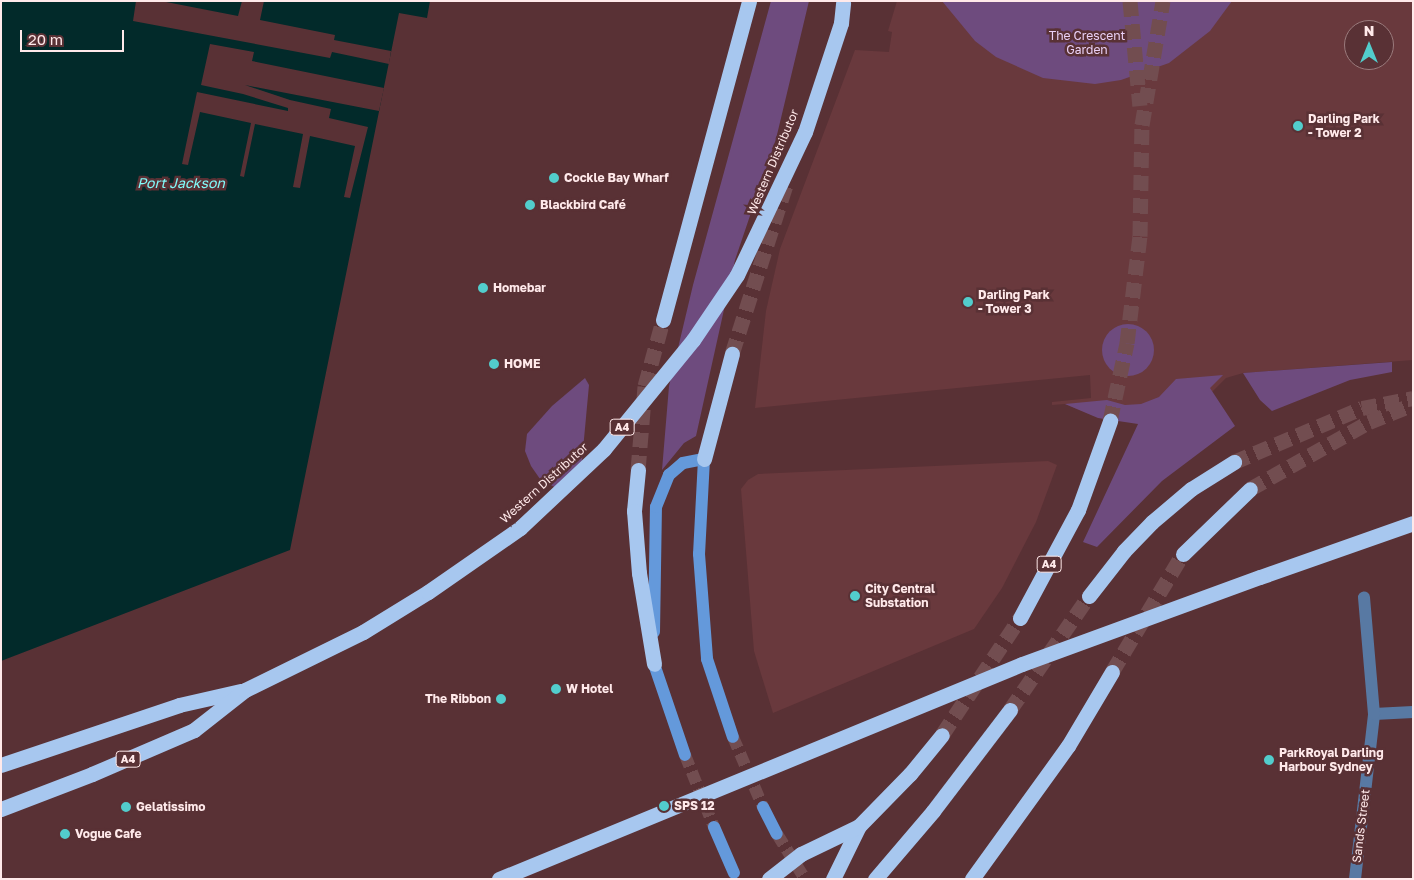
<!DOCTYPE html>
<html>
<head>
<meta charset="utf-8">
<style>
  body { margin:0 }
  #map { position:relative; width:1414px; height:880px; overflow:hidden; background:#593135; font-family:"Golos Text",sans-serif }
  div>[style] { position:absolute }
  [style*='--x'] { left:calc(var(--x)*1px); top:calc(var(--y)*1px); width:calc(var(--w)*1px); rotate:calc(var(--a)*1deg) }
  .built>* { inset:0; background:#69393d }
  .green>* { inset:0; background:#6e4b7e }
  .round { border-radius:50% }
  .water>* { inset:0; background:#022a2a }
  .pier>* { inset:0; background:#593135 }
  .secondary-tunnel>* { height:12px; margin-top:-6px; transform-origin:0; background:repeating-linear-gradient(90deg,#724d50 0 12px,transparent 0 18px) }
  .highway-tunnel>* { height:15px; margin-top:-7.5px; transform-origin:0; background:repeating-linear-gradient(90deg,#724d50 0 15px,transparent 0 23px) }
  .street>* { height:12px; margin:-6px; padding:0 6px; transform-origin:6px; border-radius:6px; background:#5879a3 }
  .secondary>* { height:12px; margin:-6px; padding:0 6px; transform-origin:6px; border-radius:6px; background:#6499db }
  .highway>* { height:15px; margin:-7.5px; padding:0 7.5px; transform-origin:7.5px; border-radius:7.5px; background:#a7c7ef }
  .highway-bridge>* { height:15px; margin:-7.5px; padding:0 7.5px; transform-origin:7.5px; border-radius:7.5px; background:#a7c7ef }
  .dots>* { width:14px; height:14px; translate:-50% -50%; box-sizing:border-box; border:2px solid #593135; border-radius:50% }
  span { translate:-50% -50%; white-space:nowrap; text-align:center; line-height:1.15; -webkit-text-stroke:5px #593135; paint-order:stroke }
  .shield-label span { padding:1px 4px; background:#593135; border:1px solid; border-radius:4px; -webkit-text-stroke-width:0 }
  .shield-label { font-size:11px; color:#ffe9ea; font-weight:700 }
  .park-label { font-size:12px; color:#ead1f6 }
  .poi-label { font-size:12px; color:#ffe9ea; font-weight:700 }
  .left { translate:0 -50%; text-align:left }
  .right { translate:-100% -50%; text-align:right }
  .street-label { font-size:12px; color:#ffe9ea }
  .water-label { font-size:14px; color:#81fbfa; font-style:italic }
  .frame { position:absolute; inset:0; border:2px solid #ffe9ea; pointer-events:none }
  .north { position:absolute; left:1344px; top:20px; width:50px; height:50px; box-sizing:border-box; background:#593135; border:1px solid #9b7b7d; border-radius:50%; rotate:0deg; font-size:14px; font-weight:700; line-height:20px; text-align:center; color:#ffe9ea }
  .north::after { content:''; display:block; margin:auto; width:18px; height:22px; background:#52cdcc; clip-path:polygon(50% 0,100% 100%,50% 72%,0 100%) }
  .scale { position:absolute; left:20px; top:30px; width:104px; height:22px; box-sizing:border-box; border:2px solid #ffe9ea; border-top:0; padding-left:6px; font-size:15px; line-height:18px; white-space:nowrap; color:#ffe9ea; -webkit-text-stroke:4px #593135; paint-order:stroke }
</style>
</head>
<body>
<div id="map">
  <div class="built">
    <i style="clip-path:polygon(evenodd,897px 1px,1413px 1px,1413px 360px,1243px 373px,1226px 378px,1207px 397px,1146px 424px,1099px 418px,1065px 404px,1052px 405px,1052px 402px,1091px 398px,1090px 375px,755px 408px,766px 311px,780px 249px,855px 50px,889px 52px,892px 32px,888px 31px,897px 1px,1354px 30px,1384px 30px,1384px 60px,1354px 60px,1354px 30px)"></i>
    <i style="clip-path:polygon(1048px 461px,1057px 465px,1036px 522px,1002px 588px,974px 629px,773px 713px,754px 651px,741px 489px,748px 480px,758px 474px)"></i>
  </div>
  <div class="green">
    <i style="clip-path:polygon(771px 1px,809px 1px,776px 139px,735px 260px,696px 436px,684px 443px,662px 470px,669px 386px,693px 285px)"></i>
    <i style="clip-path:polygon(942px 1px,1232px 1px,1210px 31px,1169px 63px,1121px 80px,1095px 84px,1043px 78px,996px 57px,975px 41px)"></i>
    <i class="round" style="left:1102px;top:324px;width:52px;height:52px"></i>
    <i style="clip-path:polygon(1392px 362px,1392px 372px,1350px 380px,1272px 411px,1260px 400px,1243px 373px)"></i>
    <i style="clip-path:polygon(1223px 375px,1210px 388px,1235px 426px,1162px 481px,1097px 547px,1083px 542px,1138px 424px,1098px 418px,1065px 404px,1107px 400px,1125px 405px,1141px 404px,1159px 397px,1176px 379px)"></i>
    <i style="clip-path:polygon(585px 378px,589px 385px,580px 482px,556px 488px,540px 479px,531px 466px,525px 451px,527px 434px,552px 406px)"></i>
  </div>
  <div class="water">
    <i style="clip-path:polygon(1px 1px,430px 1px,427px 18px,399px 13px,290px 550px,1px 661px)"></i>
  </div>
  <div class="pier">
    <i style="clip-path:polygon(136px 1px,161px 1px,238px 16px,242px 1px,264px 1px,260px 20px,335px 35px,334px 40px,391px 51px,389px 64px,332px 52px,330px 58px,133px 21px)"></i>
    <i style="clip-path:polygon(210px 44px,254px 52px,252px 61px,384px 88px,379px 111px,245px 85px,290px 100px,331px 109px,329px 118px,368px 127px,350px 198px,344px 197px,355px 146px,310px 136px,300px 188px,293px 187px,303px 134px,255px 124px,244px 177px,240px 176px,251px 123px,200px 112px,188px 165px,182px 164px,197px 92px,288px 111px,288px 108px,243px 94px,201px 85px)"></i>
  </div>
  <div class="secondary-tunnel">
    <i style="--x:733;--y:737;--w:76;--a:66.8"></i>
    <i style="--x:685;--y:755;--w:78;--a:68.1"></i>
    <i style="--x:777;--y:834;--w:53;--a:58.1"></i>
  </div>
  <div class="highway-tunnel">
    <i style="--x:1130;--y:1;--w:105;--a:84.6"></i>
    <i style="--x:732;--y:354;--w:184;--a:-72.3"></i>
    <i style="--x:1110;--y:421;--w:80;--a:-77.7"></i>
    <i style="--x:1127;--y:343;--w:108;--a:-83.1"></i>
    <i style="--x:1140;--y:236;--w:111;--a:-89"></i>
    <i style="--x:1142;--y:125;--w:126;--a:-80.4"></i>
    <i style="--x:1234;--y:462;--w:139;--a:-22.9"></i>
    <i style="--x:1362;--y:408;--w:52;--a:-11.1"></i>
    <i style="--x:638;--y:470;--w:84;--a:-85.2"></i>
    <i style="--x:645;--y:386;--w:68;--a:-74.7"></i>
    <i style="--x:1250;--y:489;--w:137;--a:-29.4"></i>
    <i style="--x:1369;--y:422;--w:43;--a:-21.8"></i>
    <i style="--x:1112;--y:672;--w:138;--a:-59"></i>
    <i style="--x:1010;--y:710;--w:139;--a:-55.3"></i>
    <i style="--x:942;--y:735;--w:141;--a:-56.3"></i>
  </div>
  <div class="street">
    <i style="--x:1374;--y:714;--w:39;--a:-3"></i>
    <i style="--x:1355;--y:879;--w:166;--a:-83.4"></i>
    <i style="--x:1374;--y:714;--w:117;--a:-94.9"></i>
  </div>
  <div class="secondary">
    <i style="--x:654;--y:632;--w:125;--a:-89.1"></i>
    <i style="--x:656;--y:507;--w:35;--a:-68"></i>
    <i style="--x:669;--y:475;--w:18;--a:-41"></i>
    <i style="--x:683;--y:463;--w:21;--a:-11"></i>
    <i style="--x:704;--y:459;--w:95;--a:93"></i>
    <i style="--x:699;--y:554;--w:105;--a:85.6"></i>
    <i style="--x:707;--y:659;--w:82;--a:71.6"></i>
    <i style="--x:654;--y:654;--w:10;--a:90"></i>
    <i style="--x:654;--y:664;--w:96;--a:71.2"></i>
    <i style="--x:763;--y:807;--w:30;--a:63"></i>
    <i style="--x:714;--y:827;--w:50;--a:66.5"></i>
  </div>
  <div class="highway">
    <i style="--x:663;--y:320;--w:330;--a:-74.9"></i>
    <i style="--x:704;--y:459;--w:109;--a:-75.1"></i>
    <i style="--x:638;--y:470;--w:41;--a:95.6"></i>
    <i style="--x:634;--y:511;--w:62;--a:85.4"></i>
    <i style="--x:639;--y:573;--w:92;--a:80.6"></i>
    <i style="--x:1183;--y:554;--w:93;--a:-44.1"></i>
    <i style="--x:1260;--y:577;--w:162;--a:-19.4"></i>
    <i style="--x:1089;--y:596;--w:57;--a:-52.1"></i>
    <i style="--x:1124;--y:551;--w:40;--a:-46"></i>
    <i style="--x:1152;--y:522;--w:51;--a:-40.2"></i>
    <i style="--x:1191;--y:489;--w:51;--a:-32.1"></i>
    <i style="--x:1020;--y:618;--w:123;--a:-61.8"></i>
    <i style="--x:1078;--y:510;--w:95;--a:-70.2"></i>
    <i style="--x:1;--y:765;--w:188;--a:-18.6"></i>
    <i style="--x:179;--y:705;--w:64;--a:-12.7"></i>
    <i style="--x:1;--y:809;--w:97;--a:-21"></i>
    <i style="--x:92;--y:774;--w:111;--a:-23.3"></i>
    <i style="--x:194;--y:730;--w:65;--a:-38.1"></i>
    <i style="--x:833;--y:879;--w:59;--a:-63.9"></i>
    <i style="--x:859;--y:826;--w:73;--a:-45.6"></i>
    <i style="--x:910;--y:774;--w:50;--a:-50.6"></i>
    <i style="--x:875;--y:879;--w:89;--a:-49.5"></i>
    <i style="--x:933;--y:811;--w:127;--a:-52.7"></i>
    <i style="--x:972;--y:879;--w:164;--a:-54.2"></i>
    <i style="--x:1068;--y:746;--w:86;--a:-59.3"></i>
  </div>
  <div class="highway-bridge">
    <i style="--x:245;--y:690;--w:131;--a:-26.2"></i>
    <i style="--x:363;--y:632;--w:76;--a:-31.6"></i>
    <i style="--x:428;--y:592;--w:112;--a:-34.8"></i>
    <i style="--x:520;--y:528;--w:115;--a:-43.2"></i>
    <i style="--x:604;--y:449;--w:141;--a:-50.8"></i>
    <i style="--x:693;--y:340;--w:78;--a:-55.9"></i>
    <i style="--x:737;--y:275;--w:158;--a:-64.6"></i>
    <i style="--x:805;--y:132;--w:115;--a:-71.7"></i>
    <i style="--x:841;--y:23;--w:20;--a:-84"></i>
    <i style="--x:499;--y:879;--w:565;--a:-22.35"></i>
    <i style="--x:1022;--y:664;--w:253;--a:-20.1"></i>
    <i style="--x:769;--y:879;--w:41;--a:-38"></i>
    <i style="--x:801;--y:854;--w:64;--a:-25.8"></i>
  </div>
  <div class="dots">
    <i style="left:1298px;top:126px;background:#52cdcc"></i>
    <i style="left:554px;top:178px;background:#52cdcc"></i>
    <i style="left:530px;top:205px;background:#52cdcc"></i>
    <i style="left:483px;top:288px;background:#52cdcc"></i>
    <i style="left:968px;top:302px;background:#52cdcc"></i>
    <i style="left:494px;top:364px;background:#52cdcc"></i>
    <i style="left:855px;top:596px;background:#52cdcc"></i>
    <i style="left:556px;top:689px;background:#52cdcc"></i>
    <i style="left:501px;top:699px;background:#52cdcc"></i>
    <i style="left:1269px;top:760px;background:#52cdcc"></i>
    <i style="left:664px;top:806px;background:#52cdcc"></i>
    <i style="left:126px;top:807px;background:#52cdcc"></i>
    <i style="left:65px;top:834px;background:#52cdcc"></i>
  </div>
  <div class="shield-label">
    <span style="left:622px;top:427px">A4</span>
    <span style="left:1049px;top:564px">A4</span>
    <span style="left:128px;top:759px">A4</span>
  </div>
  <div class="park-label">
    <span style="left:1087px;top:43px">The Crescent<br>Garden</span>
  </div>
  <div class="poi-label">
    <span class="left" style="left:1308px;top:126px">Darling Park<br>- Tower 2</span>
    <span class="left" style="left:564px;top:178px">Cockle Bay Wharf</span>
    <span class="left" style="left:540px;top:205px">Blackbird Café</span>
    <span class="left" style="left:493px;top:288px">Homebar</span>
    <span class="left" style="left:978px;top:302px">Darling Park<br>- Tower 3</span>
    <span class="left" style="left:504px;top:364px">HOME</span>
    <span class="left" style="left:865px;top:596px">City Central<br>Substation</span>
    <span class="left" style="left:566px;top:689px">W Hotel</span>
    <span class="right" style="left:491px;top:699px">The Ribbon</span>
    <span class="left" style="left:1279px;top:760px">ParkRoyal Darling<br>Harbour Sydney</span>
    <span class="left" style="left:674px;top:806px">SPS 12</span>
    <span class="left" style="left:136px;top:807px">Gelatissimo</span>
    <span class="left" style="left:75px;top:834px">Vogue Cafe</span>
  </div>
  <div class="street-label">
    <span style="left:773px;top:162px;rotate:-67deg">Western Distributor</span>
    <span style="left:544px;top:483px;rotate:-42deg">Western Distributor</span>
    <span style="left:1361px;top:826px;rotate:-83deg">Sands Street</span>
  </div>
  <div class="water-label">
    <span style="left:181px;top:183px">Port Jackson</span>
  </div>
  <div class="frame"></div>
  <div class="north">N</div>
  <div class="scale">20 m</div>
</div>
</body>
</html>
